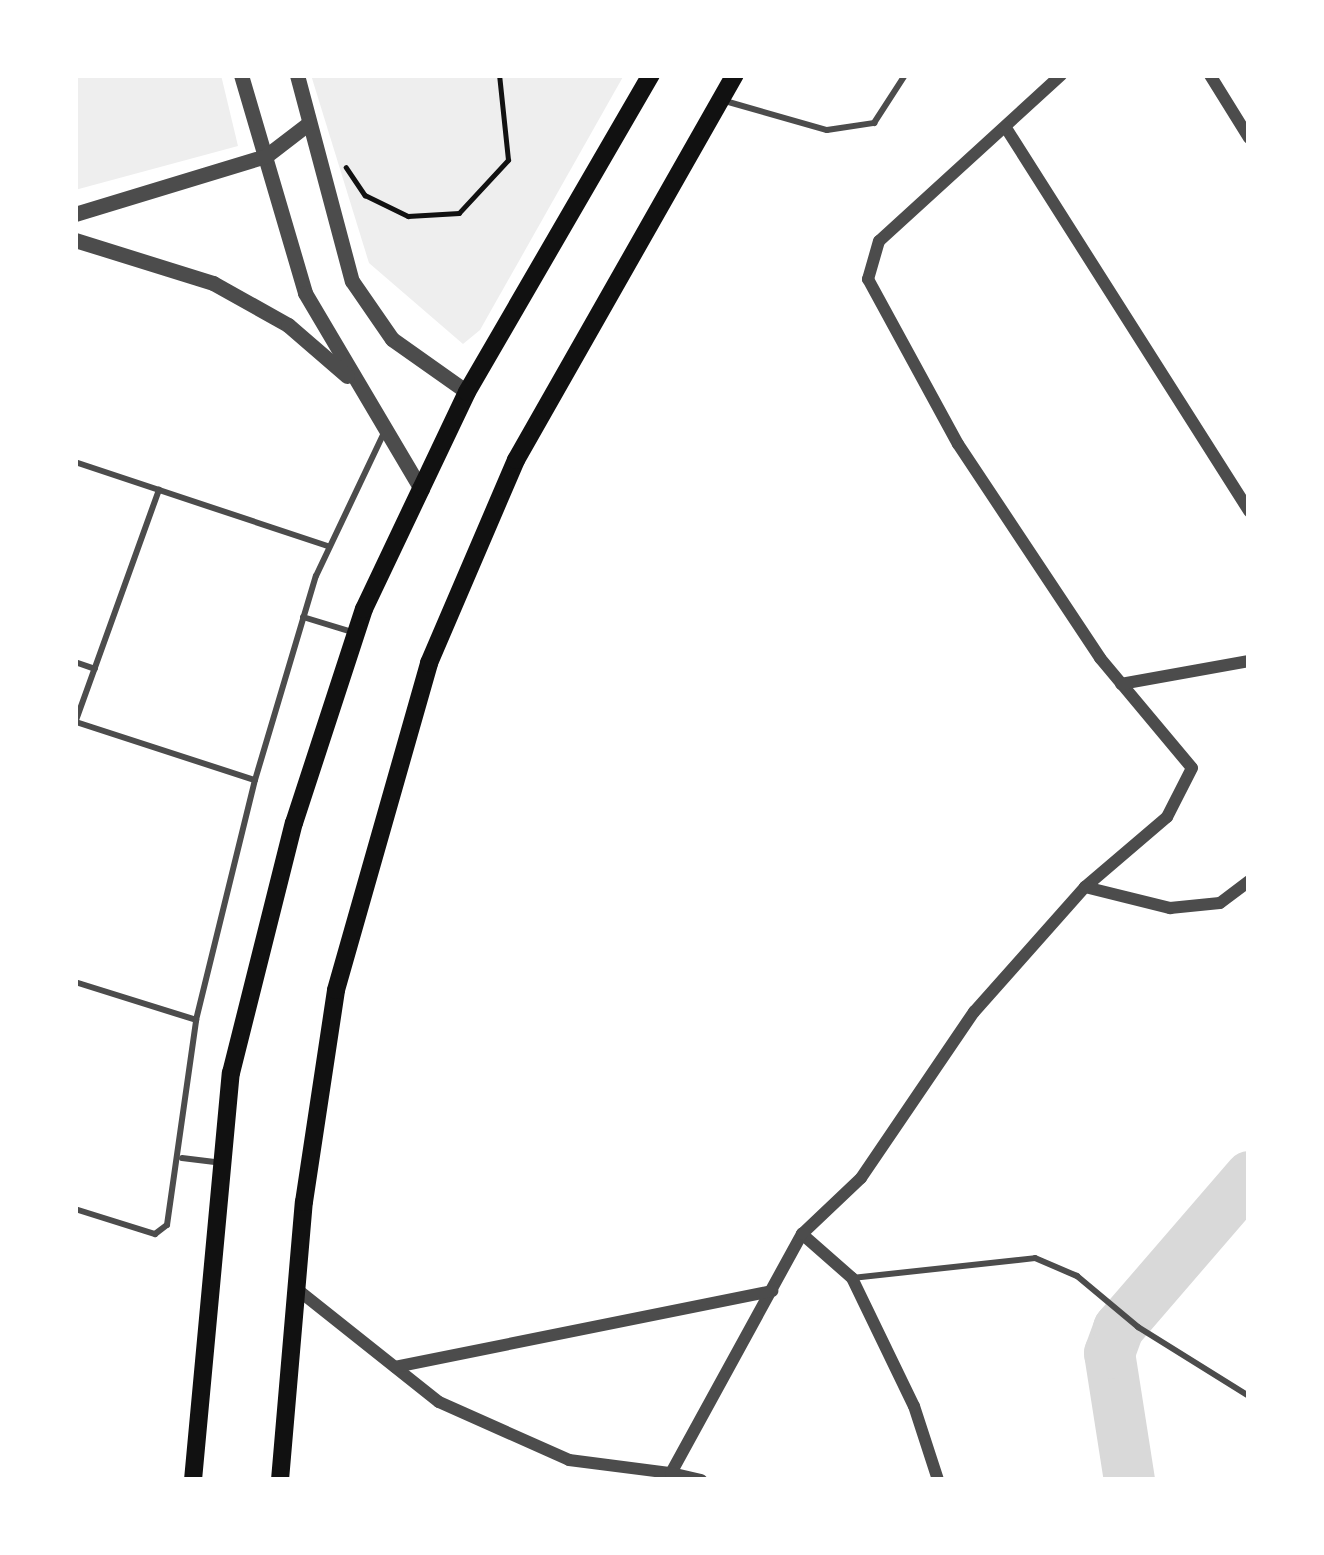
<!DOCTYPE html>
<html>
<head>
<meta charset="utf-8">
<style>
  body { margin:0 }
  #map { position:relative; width:1324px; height:1555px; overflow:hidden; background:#fff; font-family:"Space Grotesk",sans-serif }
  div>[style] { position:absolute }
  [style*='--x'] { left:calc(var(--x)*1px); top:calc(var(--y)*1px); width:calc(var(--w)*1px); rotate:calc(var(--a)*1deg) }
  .green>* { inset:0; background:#eee }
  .river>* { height:51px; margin:-25.5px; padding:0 25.5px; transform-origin:25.5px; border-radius:25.5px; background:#d9d9d9 }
  .path>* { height:4.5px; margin:-2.25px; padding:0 2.25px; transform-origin:2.25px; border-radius:2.25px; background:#111 }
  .service>* { height:6px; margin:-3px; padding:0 3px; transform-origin:3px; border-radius:3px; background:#4c4c4c }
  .minor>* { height:12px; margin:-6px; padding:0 6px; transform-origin:6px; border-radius:6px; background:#4c4c4c }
  .tertiary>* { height:15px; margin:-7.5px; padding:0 7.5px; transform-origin:7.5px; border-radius:7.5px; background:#4c4c4c }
  .primary>* { height:18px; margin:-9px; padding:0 9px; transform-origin:9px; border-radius:9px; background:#111 }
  span { translate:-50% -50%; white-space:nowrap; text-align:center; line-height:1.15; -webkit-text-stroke:12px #fff; paint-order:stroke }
  .frame { position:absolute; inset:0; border:78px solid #fff; pointer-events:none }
</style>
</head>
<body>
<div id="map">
  <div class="green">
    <i style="clip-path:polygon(75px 75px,221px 75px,238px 146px,75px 190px)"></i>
    <i style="clip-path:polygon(311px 75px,624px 75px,480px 330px,463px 344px,369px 263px)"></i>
  </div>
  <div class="river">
    <i style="--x:1129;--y:1480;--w:129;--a:-98.9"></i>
    <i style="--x:1109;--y:1353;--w:27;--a:-70"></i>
    <i style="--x:1118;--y:1328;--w:201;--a:-49.2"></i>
  </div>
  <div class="path">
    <i style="--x:107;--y:75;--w:16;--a:0"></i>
    <i style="--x:346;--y:167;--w:34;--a:56"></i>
    <i style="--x:365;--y:195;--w:48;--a:26"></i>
    <i style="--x:408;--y:216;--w:51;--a:-3.4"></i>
    <i style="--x:459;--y:213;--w:72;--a:-47.2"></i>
    <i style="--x:508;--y:160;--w:85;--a:-96"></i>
  </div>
  <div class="service">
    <i style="--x:725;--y:101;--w:106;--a:15.9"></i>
    <i style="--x:827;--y:130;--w:48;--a:-8.5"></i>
    <i style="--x:874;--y:123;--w:57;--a:-57.1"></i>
    <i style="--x:75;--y:462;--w:267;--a:18.4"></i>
    <i style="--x:303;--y:617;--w:51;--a:17"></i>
    <i style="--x:75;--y:662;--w:21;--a:19"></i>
    <i style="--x:76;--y:722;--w:188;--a:18"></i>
    <i style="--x:75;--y:723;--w:248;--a:-70.2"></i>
    <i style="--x:75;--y:982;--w:127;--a:17.4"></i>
    <i style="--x:182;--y:1158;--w:35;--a:7"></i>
    <i style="--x:75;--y:1209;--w:84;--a:17.4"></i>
    <i style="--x:155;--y:1234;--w:15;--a:-37"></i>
    <i style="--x:167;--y:1225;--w:207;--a:-81.9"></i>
    <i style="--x:196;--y:1020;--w:247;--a:-76.2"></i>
    <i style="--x:255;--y:780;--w:213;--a:-73.4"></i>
    <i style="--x:316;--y:576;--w:161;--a:-64.6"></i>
    <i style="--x:852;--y:1278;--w:184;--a:-6.2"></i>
    <i style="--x:1035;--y:1258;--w:46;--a:23.2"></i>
    <i style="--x:1077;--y:1276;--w:80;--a:39.9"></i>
    <i style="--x:1138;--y:1327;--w:131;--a:31.9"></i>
  </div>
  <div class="minor">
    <i style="--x:1061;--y:75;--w:246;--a:137.6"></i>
    <i style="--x:879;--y:241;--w:40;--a:106"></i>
    <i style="--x:868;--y:279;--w:188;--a:61.4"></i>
    <i style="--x:958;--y:444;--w:257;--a:56.4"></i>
    <i style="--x:1100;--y:658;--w:143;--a:50.1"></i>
    <i style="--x:1192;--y:768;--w:55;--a:117"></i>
    <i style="--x:1167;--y:817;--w:108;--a:139.5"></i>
    <i style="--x:1210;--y:75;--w:74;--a:58.2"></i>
    <i style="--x:1006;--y:128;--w:454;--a:57.6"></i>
    <i style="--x:1121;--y:684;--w:130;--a:-10.2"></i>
    <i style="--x:802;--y:1234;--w:67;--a:41.3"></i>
    <i style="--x:852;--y:1278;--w:142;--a:64.2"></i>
    <i style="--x:914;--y:1406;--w:78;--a:72"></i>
    <i style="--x:298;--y:1290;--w:180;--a:38.5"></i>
    <i style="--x:439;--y:1402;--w:142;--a:24"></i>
    <i style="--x:569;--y:1460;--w:103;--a:7.3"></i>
    <i style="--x:671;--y:1473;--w:273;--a:-61.3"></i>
    <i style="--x:802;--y:1234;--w:81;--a:-43.5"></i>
    <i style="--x:861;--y:1178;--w:201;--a:-55.8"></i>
    <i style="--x:974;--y:1012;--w:167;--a:-48.4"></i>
    <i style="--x:1085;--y:887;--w:88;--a:13.9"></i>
    <i style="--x:1170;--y:908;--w:50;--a:-5.7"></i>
    <i style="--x:1220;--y:903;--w:36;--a:-37"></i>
    <i style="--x:395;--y:1367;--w:385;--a:-11.4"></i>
    <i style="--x:671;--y:1473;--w:31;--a:13"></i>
  </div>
  <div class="tertiary">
    <i style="--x:241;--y:75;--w:227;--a:73.6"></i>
    <i style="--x:305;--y:293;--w:228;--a:59.4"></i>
    <i style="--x:297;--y:75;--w:213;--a:75.1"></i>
    <i style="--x:352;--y:281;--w:70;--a:55.4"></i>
    <i style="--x:392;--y:339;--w:92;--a:35.2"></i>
    <i style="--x:75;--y:214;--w:200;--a:-16.9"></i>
    <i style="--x:266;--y:156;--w:54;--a:-37.5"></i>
    <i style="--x:75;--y:240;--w:145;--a:17.3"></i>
    <i style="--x:213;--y:283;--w:86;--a:29.2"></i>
    <i style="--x:288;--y:325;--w:78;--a:40.8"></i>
  </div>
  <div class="primary">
    <i style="--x:193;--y:1480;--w:409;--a:-84.7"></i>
    <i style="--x:231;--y:1073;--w:258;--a:-75.9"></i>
    <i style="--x:294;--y:823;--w:225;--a:-71.9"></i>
    <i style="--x:364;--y:609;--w:133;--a:-64.6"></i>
    <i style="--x:421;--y:489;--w:107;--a:-64.6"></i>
    <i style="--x:467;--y:392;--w:367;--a:-59.9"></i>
    <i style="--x:280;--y:1480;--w:279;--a:-85.1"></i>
    <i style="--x:304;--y:1202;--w:214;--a:-81.4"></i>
    <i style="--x:336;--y:990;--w:340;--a:-74.1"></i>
    <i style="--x:429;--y:663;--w:221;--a:-66.8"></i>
    <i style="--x:516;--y:460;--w:443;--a:-60.4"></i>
  </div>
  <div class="frame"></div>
</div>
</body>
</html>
